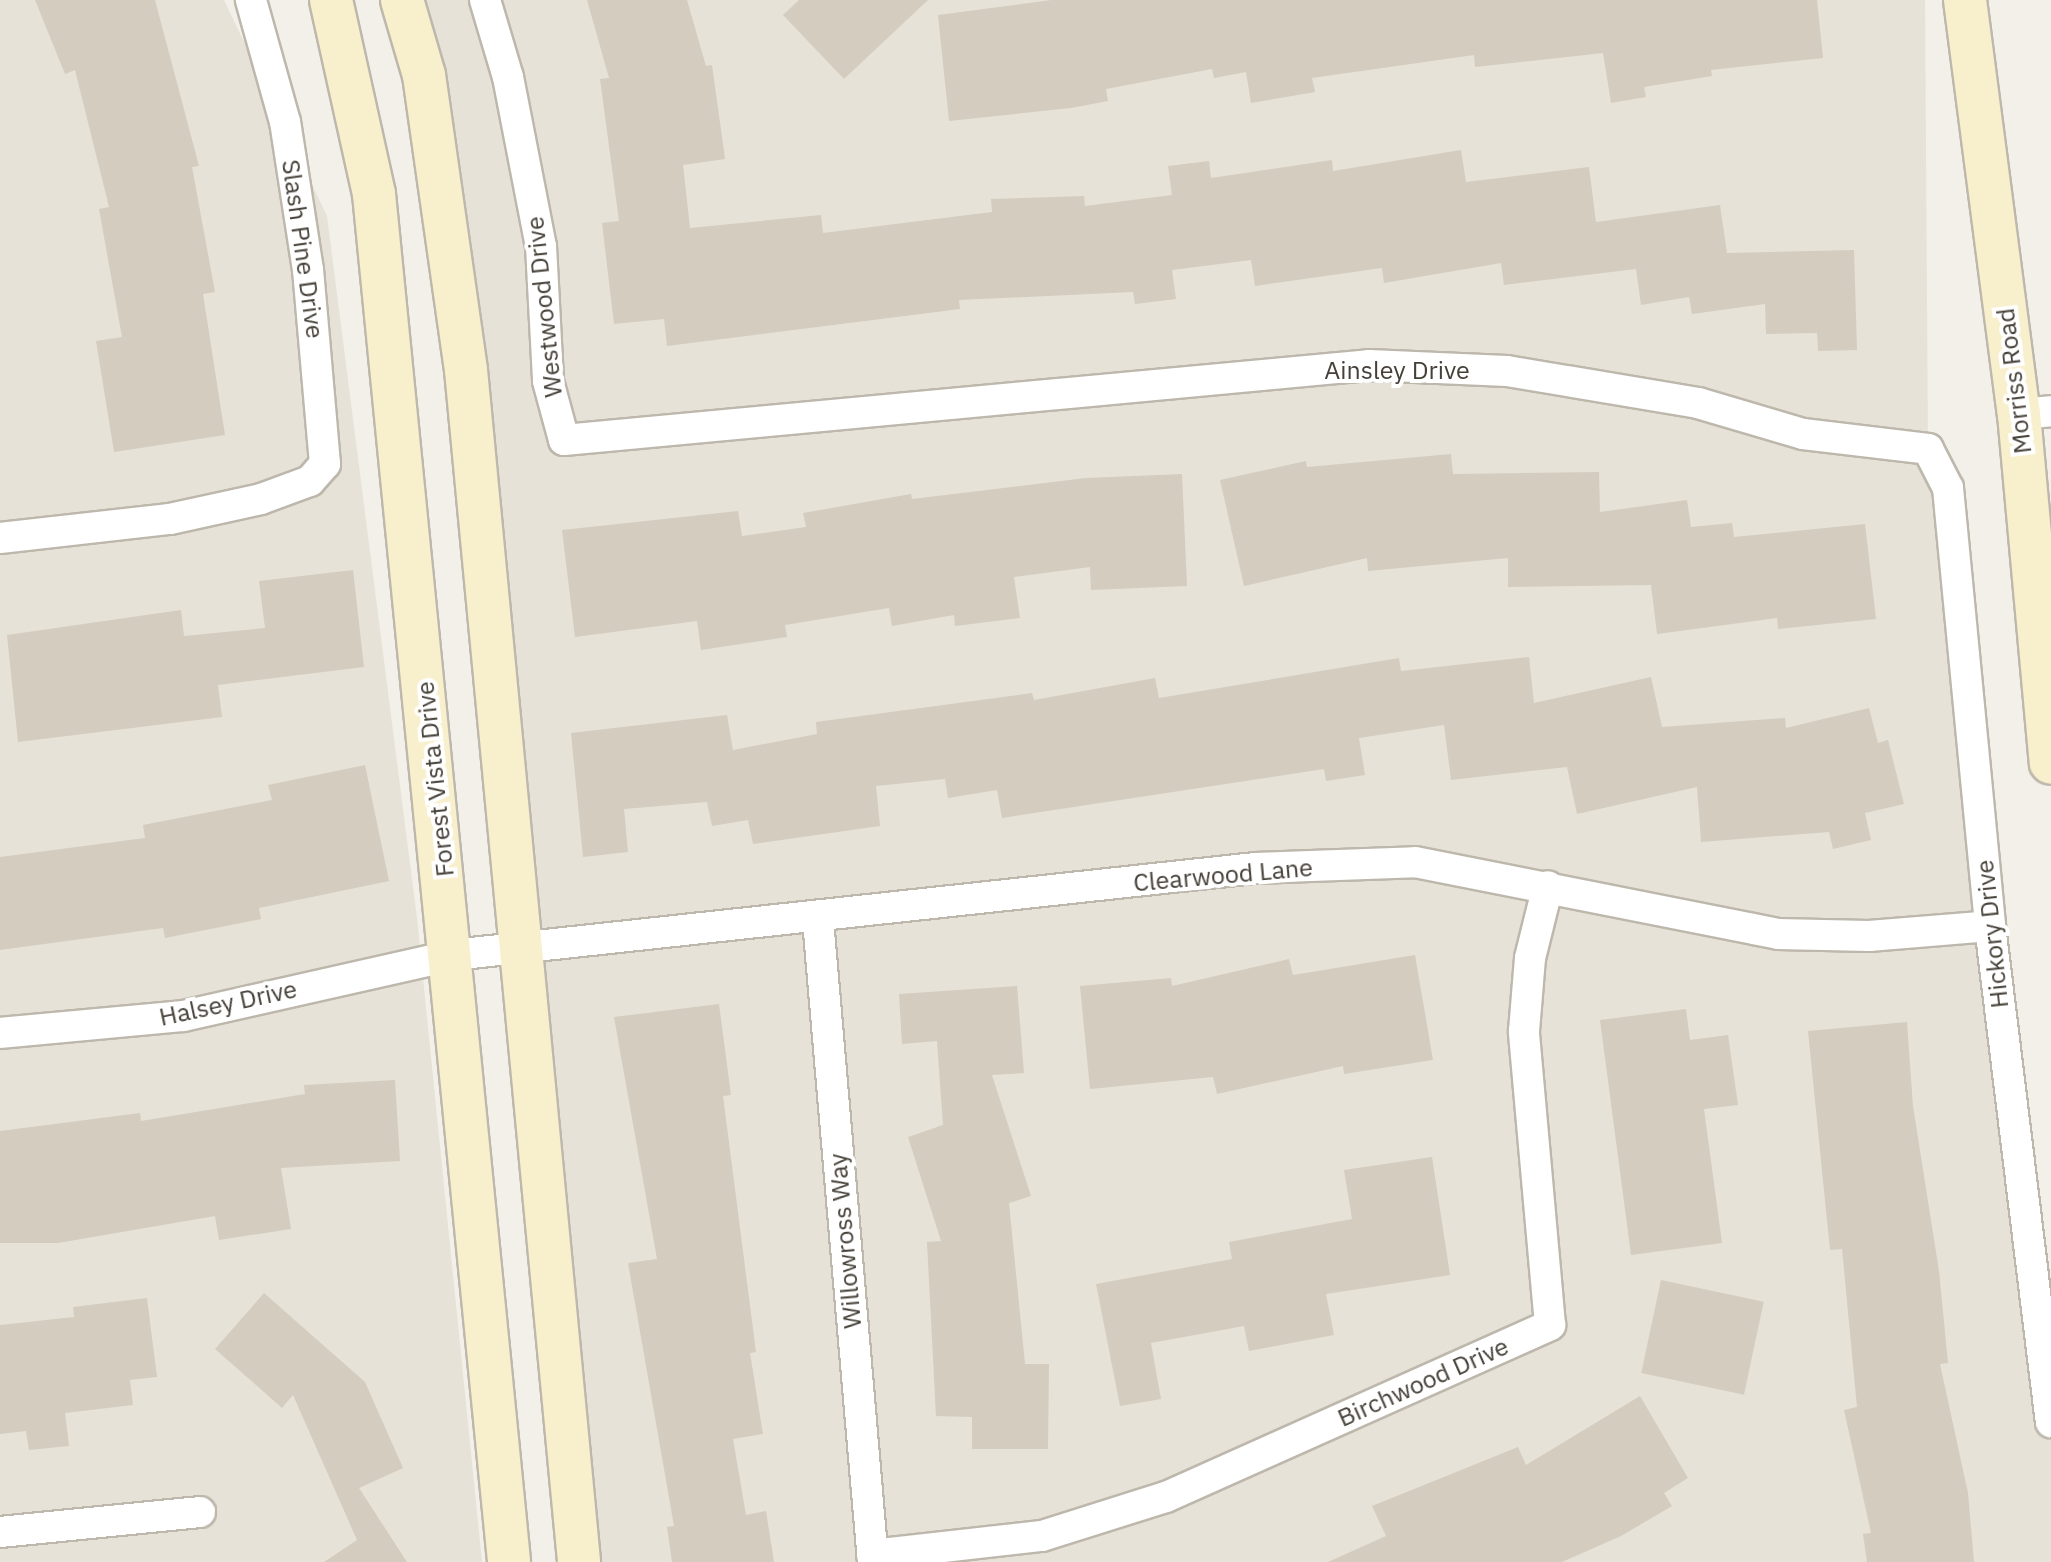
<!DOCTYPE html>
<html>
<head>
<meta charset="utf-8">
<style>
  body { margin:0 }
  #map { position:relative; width:2051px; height:1562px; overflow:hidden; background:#f2f0e9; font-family:"IBM Plex Sans",sans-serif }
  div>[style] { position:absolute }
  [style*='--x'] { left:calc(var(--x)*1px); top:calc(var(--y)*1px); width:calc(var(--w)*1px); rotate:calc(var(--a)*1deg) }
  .residential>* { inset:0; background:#e6e2d7 }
  .building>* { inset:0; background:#d3ccbf; transform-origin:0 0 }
  .roads { filter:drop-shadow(2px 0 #bdb7ac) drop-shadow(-2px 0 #bdb7ac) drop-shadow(0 2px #bdb7ac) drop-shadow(0 -2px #bdb7ac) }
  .minor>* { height:30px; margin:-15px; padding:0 15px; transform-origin:15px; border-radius:15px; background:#fff }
  .secondary>* { height:42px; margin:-21px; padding:0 21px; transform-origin:21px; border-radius:21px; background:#f8efcd }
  span { translate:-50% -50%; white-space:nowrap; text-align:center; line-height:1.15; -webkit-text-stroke:8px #fff; paint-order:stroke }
  .street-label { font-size:25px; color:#454038 }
</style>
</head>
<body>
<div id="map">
  <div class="residential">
    <i style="clip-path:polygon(0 0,224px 0,327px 216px,417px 918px,482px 1562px,0 1562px)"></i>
    <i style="clip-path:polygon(398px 0,1925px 0,1928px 449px,2051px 1316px,2051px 1562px,578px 1562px,424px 75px)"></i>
  </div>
  <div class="building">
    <i style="clip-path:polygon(35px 0,155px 0,199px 166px,192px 167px,215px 292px,203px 294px,225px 435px,114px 452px,96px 341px,122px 337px,99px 209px,109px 207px,75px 70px,65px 74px)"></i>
    <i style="clip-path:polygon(587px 0,687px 0,706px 66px,712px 65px,725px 159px,683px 165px,690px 228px,821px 215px,823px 233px,992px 212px,991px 199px,1084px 196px,1085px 206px,1172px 195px,1168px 166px,1209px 161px,1211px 178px,1332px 160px,1333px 171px,1461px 150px,1466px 182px,1589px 167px,1596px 222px,1720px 205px,1727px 253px,1854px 250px,1857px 350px,1818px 351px,1817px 333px,1766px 334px,1765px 304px,1692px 314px,1689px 297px,1641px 305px,1636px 269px,1504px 285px,1501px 263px,1384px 283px,1382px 268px,1255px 286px,1251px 260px,1172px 270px,1176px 299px,1135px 304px,1133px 292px,959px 300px,960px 309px,667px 346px,664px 319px,614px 324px,602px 223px,619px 221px,600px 79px,609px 78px)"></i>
    <i style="clip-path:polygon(799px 0,928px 0,844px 79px,783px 15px)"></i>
    <i style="clip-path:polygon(1051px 0,1817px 0,1823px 58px,1711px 70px,1712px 76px,1644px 87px,1646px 97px,1611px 103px,1603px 53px,1475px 67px,1474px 55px,1312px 78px,1315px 92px,1251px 103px,1246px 72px,1214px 78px,1212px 69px,1106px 89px,1108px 101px,1071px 108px,949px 121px,938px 15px)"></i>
    <i style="clip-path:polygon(1451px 454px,1453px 474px,1599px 472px,1600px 512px,1687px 500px,1691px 527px,1732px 523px,1734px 537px,1865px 524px,1876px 619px,1778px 629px,1777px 618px,1657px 634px,1651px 585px,1508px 587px,1508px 558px,1368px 571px,1367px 558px,1244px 586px,1220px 480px,1306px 461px,1307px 467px)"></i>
    <i style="clip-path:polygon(1182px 474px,1187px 586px,1091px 590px,1090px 567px,1014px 577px,1020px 618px,955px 626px,954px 615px,892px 626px,889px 608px,785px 625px,787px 637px,701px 650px,697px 621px,575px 637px,562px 530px,738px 511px,742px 536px,806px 527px,803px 513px,911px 494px,912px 499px,1086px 478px)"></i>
    <i style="clip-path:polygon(353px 570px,364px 667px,218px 685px,222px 717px,18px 742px,7px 635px,181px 610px,184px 636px,265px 628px,259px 581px)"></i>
    <i style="clip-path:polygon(1529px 657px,1534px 703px,1651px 677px,1662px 727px,1785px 718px,1786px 728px,1869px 708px,1878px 743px,1888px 740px,1904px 804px,1865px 813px,1871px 840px,1833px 849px,1829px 832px,1701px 842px,1697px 787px,1577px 814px,1567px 767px,1451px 780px,1444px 725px,1359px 738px,1365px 775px,1326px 781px,1324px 769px,1002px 818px,997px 790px,948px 798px,945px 779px,876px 786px,880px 826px,753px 844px,748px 820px,712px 826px,707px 802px,624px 809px,628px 852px,583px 857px,571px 733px,727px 715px,733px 750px,817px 734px,816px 722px,1032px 693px,1034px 700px,1155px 678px,1159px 698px,1399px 658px,1401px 671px)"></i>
    <i style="clip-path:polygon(365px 765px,389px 881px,259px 908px,261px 919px,165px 938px,163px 928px,0 950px,0 857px,145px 838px,143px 825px,272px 800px,268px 785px)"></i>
    <i style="clip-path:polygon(1415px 955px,1433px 1060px,1344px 1074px,1343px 1066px,1217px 1094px,1213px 1077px,1090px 1089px,1080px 986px,1171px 978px,1172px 986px,1289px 959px,1293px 975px)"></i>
    <i style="clip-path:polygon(1017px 986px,1024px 1073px,992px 1075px,1031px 1196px,1009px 1203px,1025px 1364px,1049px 1364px,1048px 1449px,972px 1449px,972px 1417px,936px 1416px,927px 1242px,941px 1241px,908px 1137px,943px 1125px,937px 1041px,902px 1044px,899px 994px)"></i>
    <i style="clip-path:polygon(719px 1004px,731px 1095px,723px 1096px,756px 1352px,750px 1353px,763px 1434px,733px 1439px,746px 1515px,766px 1511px,774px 1562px,672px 1562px,667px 1527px,674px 1526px,628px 1263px,657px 1259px,614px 1017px)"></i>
    <i style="clip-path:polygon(1686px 1009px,1690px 1040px,1728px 1035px,1738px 1105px,1704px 1109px,1722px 1243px,1631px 1255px,1600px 1020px)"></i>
    <i style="clip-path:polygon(1907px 1022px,1913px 1106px,1939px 1271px,1948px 1363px,1940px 1364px,1968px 1493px,1974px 1562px,1867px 1562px,1863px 1534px,1871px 1533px,1844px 1410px,1857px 1407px,1842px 1249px,1830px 1250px,1808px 1031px)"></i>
    <i style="clip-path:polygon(395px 1080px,400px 1161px,281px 1168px,291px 1229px,219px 1240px,215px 1216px,58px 1243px,0 1243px,0 1131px,140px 1113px,141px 1121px,305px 1094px,304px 1085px)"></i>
    <i style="clip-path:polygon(1432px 1157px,1450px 1275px,1326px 1294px,1334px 1335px,1249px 1351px,1244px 1326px,1151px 1343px,1161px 1399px,1120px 1406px,1096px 1284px,1232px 1259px,1229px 1242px,1352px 1219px,1344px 1170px)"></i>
    <i style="left:1661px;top:1280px;width:105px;height:95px;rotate:12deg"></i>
    <i style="clip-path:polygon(264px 1293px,365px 1382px,403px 1468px,359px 1488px,407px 1562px,324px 1562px,357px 1540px,293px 1395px,282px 1408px,215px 1349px)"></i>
    <i style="clip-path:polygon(147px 1298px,157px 1377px,130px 1380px,133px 1405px,65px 1413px,69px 1446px,29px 1450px,26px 1431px,0 1434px,0 1325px,74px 1317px,73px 1307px)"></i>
    <i style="clip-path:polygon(1640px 1396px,1688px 1478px,1664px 1493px,1672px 1506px,1621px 1536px,1562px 1562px,1328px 1562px,1386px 1536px,1372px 1506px,1518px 1447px,1526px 1465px)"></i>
  </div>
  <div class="roads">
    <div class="minor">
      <i style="--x:485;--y:0;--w:80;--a:73.4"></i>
      <i style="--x:508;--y:77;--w:172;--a:79"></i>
      <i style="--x:541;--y:246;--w:135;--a:87"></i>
      <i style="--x:548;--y:381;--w:61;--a:74.8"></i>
      <i style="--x:564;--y:440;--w:808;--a:-5.32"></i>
      <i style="--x:1369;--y:365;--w:138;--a:2.5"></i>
      <i style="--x:1507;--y:371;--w:194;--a:9.5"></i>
      <i style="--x:1698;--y:403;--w:109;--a:16.4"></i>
      <i style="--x:1803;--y:434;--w:126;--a:6.8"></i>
      <i style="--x:1928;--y:449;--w:44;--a:62.9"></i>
      <i style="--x:1948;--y:488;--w:440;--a:84.5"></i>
      <i style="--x:1990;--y:926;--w:500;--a:83"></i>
      <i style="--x:2019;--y:414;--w:32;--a:-5"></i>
      <i style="--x:0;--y:538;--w:171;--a:-6.4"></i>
      <i style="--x:170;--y:519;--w:93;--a:-12.4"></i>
      <i style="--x:261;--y:499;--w:52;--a:-20.2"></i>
      <i style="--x:310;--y:481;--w:23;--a:-49"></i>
      <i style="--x:325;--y:464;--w:195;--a:-95"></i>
      <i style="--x:308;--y:270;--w:150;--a:-98.8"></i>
      <i style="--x:285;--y:122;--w:127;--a:-105.6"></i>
      <i style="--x:818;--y:920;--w:644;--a:85.1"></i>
      <i style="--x:0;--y:1033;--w:184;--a:-5.3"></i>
      <i style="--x:183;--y:1016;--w:277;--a:-12.7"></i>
      <i style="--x:453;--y:955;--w:807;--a:-6.19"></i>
      <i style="--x:1255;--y:868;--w:160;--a:-2.1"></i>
      <i style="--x:1415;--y:862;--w:370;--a:11.2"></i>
      <i style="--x:1778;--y:934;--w:91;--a:1.3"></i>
      <i style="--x:1869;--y:936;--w:121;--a:-4.7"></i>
      <i style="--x:0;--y:1532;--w:201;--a:-5.7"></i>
      <i style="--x:872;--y:1555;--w:171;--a:-6.4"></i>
      <i style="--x:1042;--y:1536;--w:130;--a:-17.5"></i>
      <i style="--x:1166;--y:1497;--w:421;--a:-24.1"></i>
      <i style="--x:1550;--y:1325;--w:295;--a:-95.1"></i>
      <i style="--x:1524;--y:1031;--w:73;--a:-85.3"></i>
      <i style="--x:1530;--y:958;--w:74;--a:-76"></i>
    </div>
    <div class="secondary">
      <i style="--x:331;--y:0;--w:199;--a:77.5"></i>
      <i style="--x:374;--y:194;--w:1375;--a:84.36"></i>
      <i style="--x:402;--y:0;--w:78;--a:73.7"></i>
      <i style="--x:424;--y:75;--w:298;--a:81.9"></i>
      <i style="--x:466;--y:370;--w:1197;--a:84.58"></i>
      <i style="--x:1965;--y:0;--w:418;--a:82.6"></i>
      <i style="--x:2019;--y:414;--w:350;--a:84.8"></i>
    </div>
  </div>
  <div class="street-label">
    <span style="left:303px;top:249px;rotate:82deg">Slash Pine Drive</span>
    <span style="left:544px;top:307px;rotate:-96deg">Westwood Drive</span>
    <span style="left:1397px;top:370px">Ainsley Drive</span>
    <span style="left:2014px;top:381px;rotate:-97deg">Morriss Road</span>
    <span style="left:435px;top:779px;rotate:-96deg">Forest Vista Drive</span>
    <span style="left:1223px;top:875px;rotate:-5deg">Clearwood Lane</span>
    <span style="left:1992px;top:934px;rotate:-96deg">Hickory Drive</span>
    <span style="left:228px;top:1003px;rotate:-12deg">Halsey Drive</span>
    <span style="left:845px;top:1241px;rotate:-95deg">Willowross Way</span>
    <span style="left:1423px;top:1382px;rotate:-24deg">Birchwood Drive</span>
  </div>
</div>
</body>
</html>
